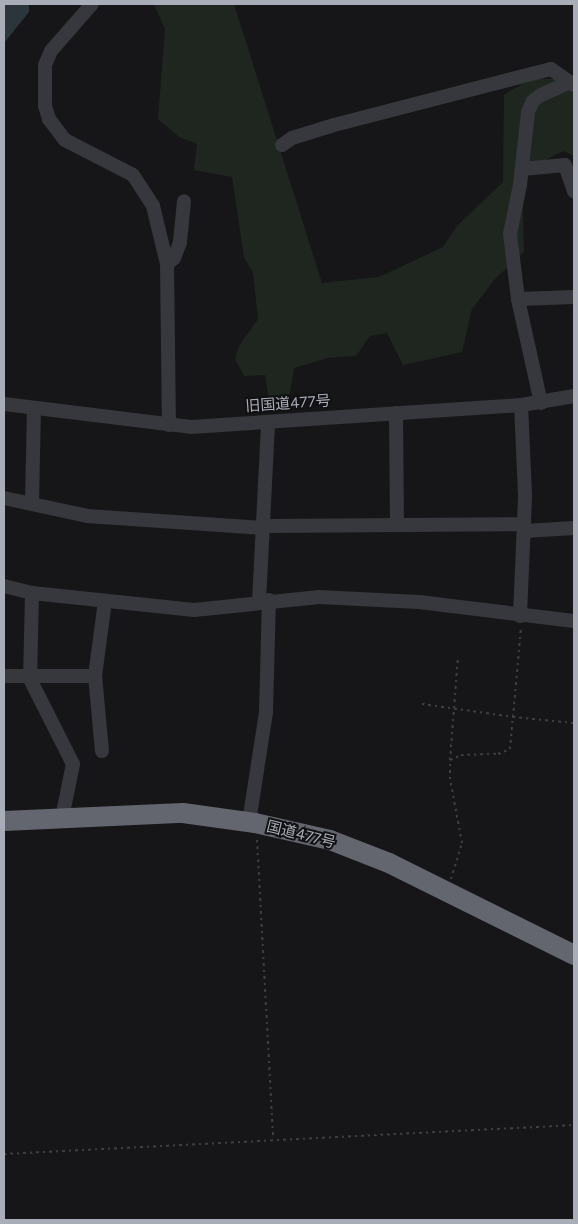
<!DOCTYPE html>
<html>
<head>
<meta charset="utf-8">
<style>
  body { margin:0 }
  #map { position:relative; width:578px; height:1224px; overflow:hidden; background:#161618; font-family:Figtree,"Noto Sans JP",sans-serif }
  div>[style] { position:absolute }
  [style*='--x'] { left:calc(var(--x)*1px); top:calc(var(--y)*1px); width:calc(var(--w)*1px); rotate:calc(var(--a)*1deg) }
  .green>* { inset:0; background:#1e261f }
  .water>* { inset:0; background:#2c353c }
  .path>* { height:2px; margin-top:-1px; transform-origin:0; background:repeating-linear-gradient(90deg,#3d3f44 0 2.5px,transparent 0 6.5px) }
  .minor>* { height:14px; margin:-7px; padding:0 7px; transform-origin:7px; border-radius:7px; background:#37383d }
  .highway>* { height:20px; margin:-10px; padding:0 10px; transform-origin:10px; border-radius:10px; background:#63666e }
  span { translate:-50% -50%; white-space:nowrap; text-align:center; line-height:1.15; -webkit-text-stroke:4px #111113; paint-order:stroke }
  .street-label { font-size:15px; color:#a8adb8 }
  .frame { position:absolute; inset:0; border:5px solid #a8adb8; pointer-events:none }
</style>
</head>
<body>
<div id="map">
  <div class="green">
    <i style="clip-path:polygon(148px 4px,234px 4px,322px 283px,379px 277px,443px 247px,457px 226px,503px 182px,504px 95px,530px 79px,557px 79px,574px 85px,574px 156px,563px 151px,522px 172px,524px 252px,495px 279px,472px 309px,462px 352px,403px 365px,387px 333px,370px 336px,356px 356px,328px 358px,294px 368px,288px 405px,270px 406px,265px 375px,244px 376px,235px 359px,239px 346px,258px 319px,253px 273px,244px 257px,232px 177px,194px 170px,197px 144px,179px 137px,158px 119px,165px 29px,154px 5px)"></i>
  </div>
  <div class="water">
    <i style="clip-path:polygon(4px 4px,29px 4px,29px 12px,4px 43px)"></i>
  </div>
  <div class="path">
    <i style="--x:422;--y:704;--w:92;--a:8.1"></i>
    <i style="--x:513;--y:717;--w:90;--a:-84.9"></i>
    <i style="--x:450;--y:760;--w:103;--a:-85.6"></i>
    <i style="--x:257;--y:840;--w:299;--a:86.9"></i>
    <i style="--x:451;--y:879;--w:38;--a:-73"></i>
    <i style="--x:462;--y:843;--w:65;--a:-100.6"></i>
    <i style="--x:450;--y:779;--w:19;--a:-90"></i>
    <i style="--x:450;--y:760;--w:12;--a:-24"></i>
    <i style="--x:461;--y:755;--w:37;--a:-2"></i>
    <i style="--x:498;--y:754;--w:13;--a:-23"></i>
    <i style="--x:510;--y:749;--w:32;--a:-85"></i>
    <i style="--x:513;--y:717;--w:61;--a:5.6"></i>
    <i style="--x:4;--y:1154;--w:571;--a:-2.91"></i>
  </div>
  <div class="minor">
    <i style="--x:92;--y:4;--w:62;--a:131.1"></i>
    <i style="--x:51;--y:51;--w:15;--a:113"></i>
    <i style="--x:45;--y:65;--w:41;--a:90"></i>
    <i style="--x:45;--y:106;--w:14;--a:73"></i>
    <i style="--x:49;--y:119;--w:26;--a:53"></i>
    <i style="--x:65;--y:140;--w:76;--a:27.2"></i>
    <i style="--x:133;--y:175;--w:37;--a:57"></i>
    <i style="--x:153;--y:206;--w:60;--a:76.4"></i>
    <i style="--x:167;--y:264;--w:161;--a:89.3"></i>
    <i style="--x:282;--y:145;--w:12;--a:-35"></i>
    <i style="--x:292;--y:138;--w:44;--a:-17.2"></i>
    <i style="--x:334;--y:125;--w:224;--a:-14.5"></i>
    <i style="--x:551;--y:69;--w:28;--a:35"></i>
    <i style="--x:522;--y:169;--w:43;--a:-5.3"></i>
    <i style="--x:565;--y:165;--w:28;--a:71"></i>
    <i style="--x:167;--y:264;--w:9;--a:-41"></i>
    <i style="--x:174;--y:258;--w:17;--a:-69"></i>
    <i style="--x:180;--y:242;--w:41;--a:-84.4"></i>
    <i style="--x:518;--y:299;--w:65;--a:-97"></i>
    <i style="--x:510;--y:234;--w:50;--a:-78.5"></i>
    <i style="--x:520;--y:185;--w:73;--a:-83.7"></i>
    <i style="--x:528;--y:112;--w:12;--a:-66"></i>
    <i style="--x:533;--y:101;--w:10;--a:-37"></i>
    <i style="--x:541;--y:95;--w:32;--a:-24"></i>
    <i style="--x:541;--y:403;--w:107;--a:-102.5"></i>
    <i style="--x:518;--y:299;--w:56;--a:-2"></i>
    <i style="--x:4;--y:404;--w:188;--a:7"></i>
    <i style="--x:191;--y:427;--w:331;--a:-3.8"></i>
    <i style="--x:521;--y:405;--w:54;--a:-9.6"></i>
    <i style="--x:396;--y:413;--w:111;--a:89.5"></i>
    <i style="--x:4;--y:498;--w:85;--a:12.2"></i>
    <i style="--x:87;--y:516;--w:176;--a:3.9"></i>
    <i style="--x:32;--y:502;--w:93;--a:-88.8"></i>
    <i style="--x:264;--y:526;--w:260;--a:-0.4"></i>
    <i style="--x:524;--y:527;--w:4;--a:76"></i>
    <i style="--x:525;--y:531;--w:49;--a:-3.5"></i>
    <i style="--x:4;--y:586;--w:29;--a:14"></i>
    <i style="--x:32;--y:593;--w:163;--a:6"></i>
    <i style="--x:194;--y:610;--w:126;--a:-5.9"></i>
    <i style="--x:319;--y:597;--w:100;--a:2.9"></i>
    <i style="--x:419;--y:602;--w:156;--a:7"></i>
    <i style="--x:32;--y:593;--w:86;--a:91.3"></i>
    <i style="--x:30;--y:679;--w:95;--a:63.2"></i>
    <i style="--x:73;--y:764;--w:55;--a:101.5"></i>
    <i style="--x:259;--y:602;--w:180;--a:-87.1"></i>
    <i style="--x:520;--y:616;--w:121;--a:-87.6"></i>
    <i style="--x:525;--y:495;--w:90;--a:-92.5"></i>
    <i style="--x:4;--y:676;--w:91;--a:0"></i>
    <i style="--x:102;--y:751;--w:75;--a:-95.3"></i>
    <i style="--x:95;--y:676;--w:76;--a:-82.4"></i>
    <i style="--x:249;--y:822;--w:111;--a:-81.2"></i>
    <i style="--x:266;--y:712;--w:112;--a:-88.5"></i>
  </div>
  <div class="highway">
    <i style="--x:4;--y:821;--w:179;--a:-2.6"></i>
    <i style="--x:183;--y:813;--w:73;--a:7.9"></i>
    <i style="--x:255;--y:823;--w:77;--a:12.8"></i>
    <i style="--x:330;--y:840;--w:63;--a:21.3"></i>
    <i style="--x:389;--y:863;--w:207;--a:26.4"></i>
  </div>
  <div class="street-label">
    <span style="left:288px;top:404px;rotate:-4deg">旧国道477号</span>
    <span style="left:301px;top:835px;rotate:14deg">国道477号</span>
  </div>
  <div class="frame"></div>
</div>
</body>
</html>
